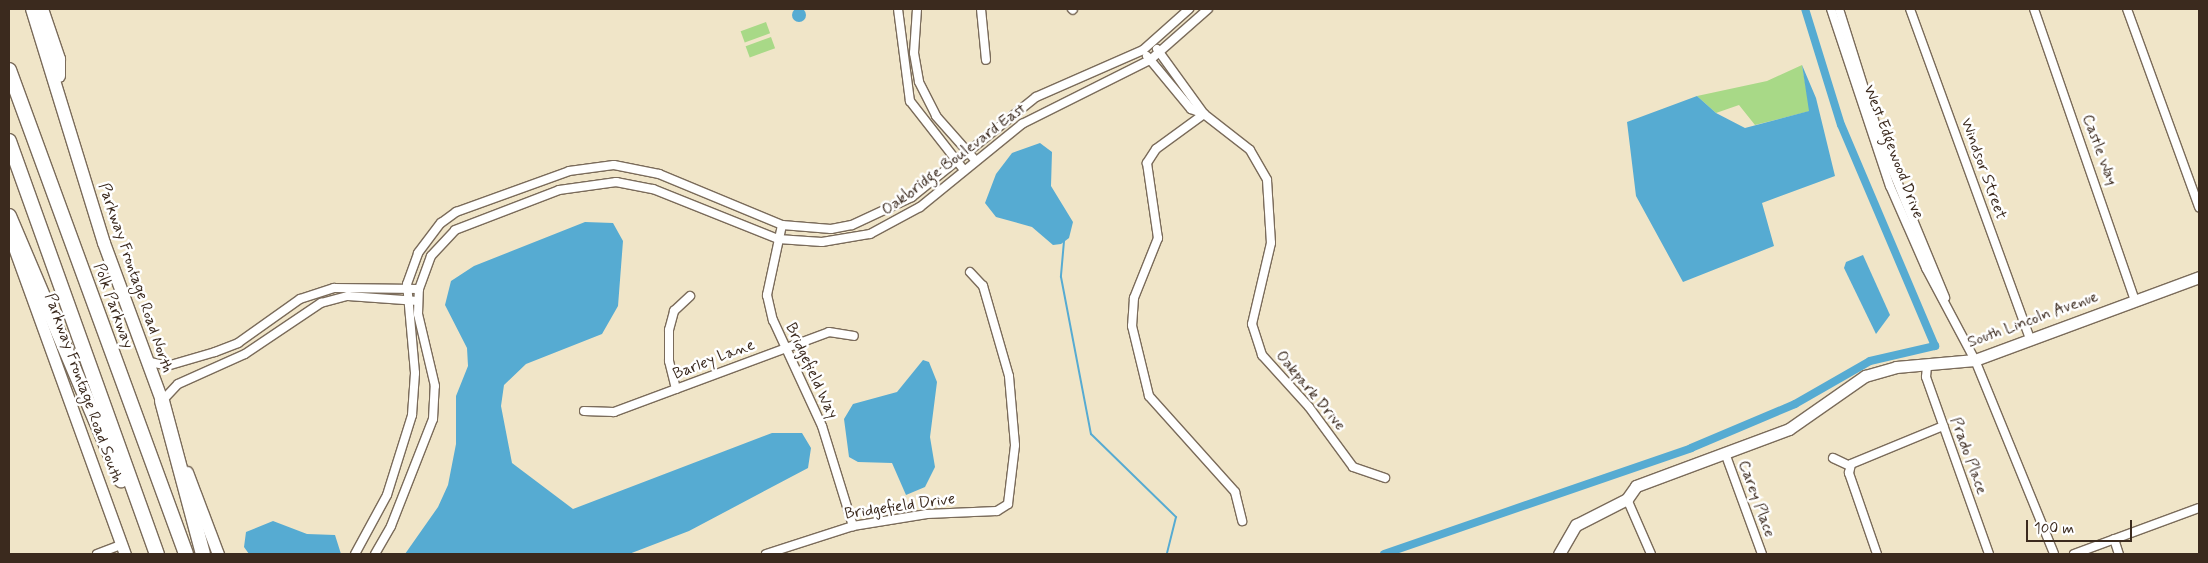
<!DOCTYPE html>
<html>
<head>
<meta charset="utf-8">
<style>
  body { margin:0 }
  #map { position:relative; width:2208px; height:563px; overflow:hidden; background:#f0e5c8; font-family:Mynerve,sans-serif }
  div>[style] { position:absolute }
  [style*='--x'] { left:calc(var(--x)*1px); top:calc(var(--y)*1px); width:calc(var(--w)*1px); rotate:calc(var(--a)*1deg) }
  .green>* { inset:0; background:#a8d987; transform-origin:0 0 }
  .water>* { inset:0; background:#56abd2 }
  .round { border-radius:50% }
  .stream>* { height:2px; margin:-1px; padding:0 1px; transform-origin:1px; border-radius:1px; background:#56abd2 }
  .canal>* { height:8px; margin:-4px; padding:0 4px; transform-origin:4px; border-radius:4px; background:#56abd2 }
  .roads { filter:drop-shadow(1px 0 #7a6b5a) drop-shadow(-1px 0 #7a6b5a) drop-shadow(0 1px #7a6b5a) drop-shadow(0 -1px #7a6b5a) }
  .street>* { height:8px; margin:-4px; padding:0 4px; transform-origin:4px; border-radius:4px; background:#fff }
  .secondary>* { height:11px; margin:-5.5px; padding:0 5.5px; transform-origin:5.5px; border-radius:5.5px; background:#fff }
  .primary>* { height:12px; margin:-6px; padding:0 6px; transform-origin:6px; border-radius:6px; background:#fff }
  .highway>* { height:14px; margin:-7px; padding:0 7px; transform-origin:7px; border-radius:7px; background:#fff }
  span { translate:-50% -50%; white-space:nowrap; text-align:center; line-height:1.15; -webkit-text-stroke:5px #fff; paint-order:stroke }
  .street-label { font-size:16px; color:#3b2a1e }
  .frame { position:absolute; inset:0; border:10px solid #3b2a1e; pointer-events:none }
  .scale { position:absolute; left:2026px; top:520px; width:106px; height:22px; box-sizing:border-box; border:2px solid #3b2a1e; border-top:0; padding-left:6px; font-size:15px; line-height:18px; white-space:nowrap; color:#3b2a1e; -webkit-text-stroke:4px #fff; paint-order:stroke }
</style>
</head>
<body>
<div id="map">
  <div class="green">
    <i style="left:766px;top:22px;width:12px;height:27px;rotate:70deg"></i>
    <i style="left:771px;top:37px;width:12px;height:27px;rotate:70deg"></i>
    <i style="clip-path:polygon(1802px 65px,1810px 111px,1755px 125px,1739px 105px,1716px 113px,1697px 96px,1767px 81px)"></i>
  </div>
  <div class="water">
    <i class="round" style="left:792px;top:8px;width:14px;height:14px"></i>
    <i style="clip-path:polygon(1802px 65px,1816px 98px,1835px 176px,1762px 203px,1774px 246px,1683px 282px,1636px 196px,1627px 122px,1697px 96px,1716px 113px,1745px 128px,1809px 111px)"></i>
    <i style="clip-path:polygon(1040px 143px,1052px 152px,1051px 186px,1073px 222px,1069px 238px,1061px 244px,1053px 245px,1032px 227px,996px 217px,985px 203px,996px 174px,1012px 153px)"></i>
    <i style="clip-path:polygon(585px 222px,613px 223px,623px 241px,618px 306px,602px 334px,526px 364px,504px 385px,501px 406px,512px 463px,573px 509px,772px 433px,802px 433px,811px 448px,808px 468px,689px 531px,629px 554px,405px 554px,438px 507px,448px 485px,456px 444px,456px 396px,468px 366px,467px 348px,445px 305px,451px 281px,474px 266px)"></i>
    <i style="clip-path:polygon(1863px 255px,1890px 315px,1876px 334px,1844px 268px,1846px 262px)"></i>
    <i style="clip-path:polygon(923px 360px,929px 362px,937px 382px,930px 437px,935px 467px,925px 487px,906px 495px,892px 463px,858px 462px,849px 457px,844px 419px,853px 404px,897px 392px)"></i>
    <i style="clip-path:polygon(273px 521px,307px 534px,335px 535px,341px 554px,249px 554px,244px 547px,246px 532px)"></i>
  </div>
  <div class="stream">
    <i style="--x:1064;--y:241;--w:36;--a:95"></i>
    <i style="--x:1061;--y:277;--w:160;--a:79.2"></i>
    <i style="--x:1091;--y:434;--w:119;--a:44.3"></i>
    <i style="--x:1176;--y:517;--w:38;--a:104"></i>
  </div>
  <div class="canal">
    <i style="--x:1384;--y:554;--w:325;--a:-19"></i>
    <i style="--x:1691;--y:448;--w:113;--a:-22.9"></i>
    <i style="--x:1795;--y:404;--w:86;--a:-29.8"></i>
    <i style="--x:1870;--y:361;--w:67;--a:-13"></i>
    <i style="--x:1935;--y:346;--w:240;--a:-113"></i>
    <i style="--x:1841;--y:125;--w:121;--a:-107.2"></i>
  </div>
  <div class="roads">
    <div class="street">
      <i style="--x:898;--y:9;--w:93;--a:82.6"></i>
      <i style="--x:910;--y:101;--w:88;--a:52"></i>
      <i style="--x:917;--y:9;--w:44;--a:93.9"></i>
      <i style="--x:914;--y:53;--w:29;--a:80"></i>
      <i style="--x:919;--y:82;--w:38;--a:63"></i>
      <i style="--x:936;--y:116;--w:60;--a:48.4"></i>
      <i style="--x:981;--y:9;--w:51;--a:84.4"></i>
      <i style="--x:1072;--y:9;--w:1;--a:45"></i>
      <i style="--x:1831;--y:9;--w:187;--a:71.6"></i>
      <i style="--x:1890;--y:186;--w:90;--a:66.3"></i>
      <i style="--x:1926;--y:268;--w:104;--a:62"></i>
      <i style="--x:1975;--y:360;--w:209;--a:67.8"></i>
      <i style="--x:1839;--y:9;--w:143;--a:72.5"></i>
      <i style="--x:1882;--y:145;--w:165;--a:67.5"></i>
      <i style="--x:1910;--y:9;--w:351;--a:70"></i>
      <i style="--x:2034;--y:9;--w:309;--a:70.9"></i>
      <i style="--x:2127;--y:9;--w:211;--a:70"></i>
      <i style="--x:1157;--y:49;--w:80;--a:54.1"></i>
      <i style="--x:1147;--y:56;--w:69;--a:50.3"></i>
      <i style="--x:1191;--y:109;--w:14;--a:21"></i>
      <i style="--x:1204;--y:114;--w:58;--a:38"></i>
      <i style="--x:1250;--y:150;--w:34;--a:60"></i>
      <i style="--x:1267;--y:180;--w:63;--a:86.4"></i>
      <i style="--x:1271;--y:243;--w:83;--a:103.2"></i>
      <i style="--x:1252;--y:324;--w:33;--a:72"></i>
      <i style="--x:1262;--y:355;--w:70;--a:47.9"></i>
      <i style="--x:1309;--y:407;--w:74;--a:53.7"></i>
      <i style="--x:1353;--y:467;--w:34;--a:19"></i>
      <i style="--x:1204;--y:114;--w:59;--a:143.9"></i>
      <i style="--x:1156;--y:149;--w:17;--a:123"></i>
      <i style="--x:1147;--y:163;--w:76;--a:81.7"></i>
      <i style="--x:1158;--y:238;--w:65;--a:111.8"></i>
      <i style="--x:1134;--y:298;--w:28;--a:94"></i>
      <i style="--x:1132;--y:326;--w:72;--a:76.3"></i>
      <i style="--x:1149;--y:396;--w:129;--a:48.1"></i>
      <i style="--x:1235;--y:492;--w:30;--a:76"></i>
      <i style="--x:782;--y:225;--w:72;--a:102.1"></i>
      <i style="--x:767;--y:295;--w:26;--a:77"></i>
      <i style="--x:773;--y:320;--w:117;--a:65.2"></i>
      <i style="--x:822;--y:426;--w:105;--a:72.8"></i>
      <i style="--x:146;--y:361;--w:22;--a:13"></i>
      <i style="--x:167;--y:366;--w:50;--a:-16.3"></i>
      <i style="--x:215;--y:352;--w:25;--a:-21"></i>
      <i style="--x:238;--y:343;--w:76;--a:-35.4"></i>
      <i style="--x:300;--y:299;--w:36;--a:-18"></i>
      <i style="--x:334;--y:288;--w:85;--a:0.7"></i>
      <i style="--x:1927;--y:366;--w:11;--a:95"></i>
      <i style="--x:1926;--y:377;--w:188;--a:70.4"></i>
      <i style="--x:676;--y:389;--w:29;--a:-104"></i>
      <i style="--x:669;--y:361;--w:31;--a:-90"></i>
      <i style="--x:669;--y:330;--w:20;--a:-75"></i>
      <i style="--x:674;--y:311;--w:22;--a:-43"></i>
      <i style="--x:162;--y:401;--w:23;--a:-47"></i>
      <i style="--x:178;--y:384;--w:73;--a:-24.1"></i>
      <i style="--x:245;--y:354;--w:92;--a:-33.9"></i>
      <i style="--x:321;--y:303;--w:28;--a:-15"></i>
      <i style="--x:348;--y:296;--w:70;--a:4.1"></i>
      <i style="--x:584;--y:411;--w:30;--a:2"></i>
      <i style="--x:614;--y:412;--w:229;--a:-20.4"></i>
      <i style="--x:829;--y:332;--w:25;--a:9"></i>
      <i style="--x:1725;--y:453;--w:108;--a:69.9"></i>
      <i style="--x:1833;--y:458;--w:19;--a:25"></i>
      <i style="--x:1627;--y:499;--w:60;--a:66.4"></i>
      <i style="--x:2114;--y:539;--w:16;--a:72"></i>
      <i style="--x:97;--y:554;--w:26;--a:-21"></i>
      <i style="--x:355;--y:554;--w:67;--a:-61.5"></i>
      <i style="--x:387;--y:495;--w:84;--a:-72.6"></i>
      <i style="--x:412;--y:415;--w:42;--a:-85.9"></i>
      <i style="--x:415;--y:373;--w:89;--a:-95.1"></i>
      <i style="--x:407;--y:284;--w:33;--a:-70"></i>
      <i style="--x:418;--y:253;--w:38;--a:-53"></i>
      <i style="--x:441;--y:223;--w:19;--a:-36"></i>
      <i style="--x:456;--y:212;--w:120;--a:-19.9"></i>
      <i style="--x:569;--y:171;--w:45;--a:-7.6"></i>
      <i style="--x:614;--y:165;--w:46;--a:11.3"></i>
      <i style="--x:659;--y:174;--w:133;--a:22.5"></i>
      <i style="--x:782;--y:225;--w:49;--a:4.7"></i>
      <i style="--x:831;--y:229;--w:21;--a:-11"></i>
      <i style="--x:852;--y:225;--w:66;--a:-25"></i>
      <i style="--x:912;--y:197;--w:159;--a:-38.9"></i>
      <i style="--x:1036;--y:97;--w:117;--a:-23.7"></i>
      <i style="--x:1143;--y:50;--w:62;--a:-41.7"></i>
      <i style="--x:375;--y:554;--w:32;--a:-60"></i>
      <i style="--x:391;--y:526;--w:115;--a:-68.6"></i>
      <i style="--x:433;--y:419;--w:33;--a:-87"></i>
      <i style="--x:435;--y:386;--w:74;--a:-103.3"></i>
      <i style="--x:418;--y:314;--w:25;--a:-88"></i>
      <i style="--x:419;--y:289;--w:35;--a:-70"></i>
      <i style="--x:431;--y:256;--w:35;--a:-47"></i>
      <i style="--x:455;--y:230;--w:111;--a:-21"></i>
      <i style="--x:559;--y:190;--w:58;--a:-8"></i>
      <i style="--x:616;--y:182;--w:38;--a:11"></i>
      <i style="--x:653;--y:189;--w:135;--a:21.8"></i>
      <i style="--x:778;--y:239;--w:44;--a:3.9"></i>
      <i style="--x:822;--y:242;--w:49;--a:-9.5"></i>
      <i style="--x:870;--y:234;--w:57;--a:-28.4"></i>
      <i style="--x:920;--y:207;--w:132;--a:-39.1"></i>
      <i style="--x:1022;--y:124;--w:143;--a:-26.6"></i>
      <i style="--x:1150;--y:60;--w:77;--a:-41.3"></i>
      <i style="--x:766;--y:554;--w:91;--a:-17.8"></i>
      <i style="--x:853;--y:526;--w:75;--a:-9.2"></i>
      <i style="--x:927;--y:514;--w:70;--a:-2.5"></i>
      <i style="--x:997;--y:511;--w:13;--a:-32"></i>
      <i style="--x:1008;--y:504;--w:59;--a:-83.2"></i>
      <i style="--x:1015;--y:445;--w:69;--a:-95"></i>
      <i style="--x:1009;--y:376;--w:94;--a:-106.1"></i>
      <i style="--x:983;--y:286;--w:19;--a:-133"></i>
      <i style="--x:1877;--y:554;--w:86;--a:-109.1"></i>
      <i style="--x:1849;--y:473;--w:9;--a:-77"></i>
      <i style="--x:1851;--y:464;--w:100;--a:-22.4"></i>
      <i style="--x:2074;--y:554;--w:133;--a:-20.2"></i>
    </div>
    <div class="secondary">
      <i style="--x:9;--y:234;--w:340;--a:70.1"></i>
      <i style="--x:187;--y:472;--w:88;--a:69.3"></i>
      <i style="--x:1559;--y:554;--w:34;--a:-60"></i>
      <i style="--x:1576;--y:525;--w:57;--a:-27"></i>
      <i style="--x:1627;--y:499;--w:16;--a:-55"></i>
      <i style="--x:1636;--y:486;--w:163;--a:-20.4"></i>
      <i style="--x:1789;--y:429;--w:93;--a:-34.9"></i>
      <i style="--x:1865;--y:376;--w:32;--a:-16"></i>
      <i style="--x:1896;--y:367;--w:79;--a:-5.1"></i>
      <i style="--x:1975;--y:360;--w:239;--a:-20.3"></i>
    </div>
    <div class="primary">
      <i style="--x:32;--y:9;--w:245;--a:72.9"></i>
      <i style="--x:104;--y:243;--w:168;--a:69.8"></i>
      <i style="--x:42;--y:9;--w:53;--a:71.2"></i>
      <i style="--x:59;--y:59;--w:17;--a:90"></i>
    </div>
    <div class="highway">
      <i style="--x:9;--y:70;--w:515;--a:69.91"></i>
      <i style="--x:9;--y:141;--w:439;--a:70.3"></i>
      <i style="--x:9;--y:216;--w:287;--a:67"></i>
      <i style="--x:162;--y:401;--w:158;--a:75"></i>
    </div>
  </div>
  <div class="street-label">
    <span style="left:2099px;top:150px;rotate:70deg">Castle Way</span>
    <span style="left:1893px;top:152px;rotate:69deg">West Edgewood Drive</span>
    <span style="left:954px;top:160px;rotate:-37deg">Oakbridge Boulevard East</span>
    <span style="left:1983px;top:169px;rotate:70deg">Windsor Street</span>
    <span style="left:135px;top:278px;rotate:71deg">Parkway Frontage Road North</span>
    <span style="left:113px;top:306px;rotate:70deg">Polk Parkway</span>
    <span style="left:2033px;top:320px;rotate:-20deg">South Lincoln Avenue</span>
    <span style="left:714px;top:360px;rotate:-21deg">Barley Lane</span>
    <span style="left:811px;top:371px;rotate:65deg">Bridgefield Way</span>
    <span style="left:83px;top:388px;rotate:70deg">Parkway Frontage Road South</span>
    <span style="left:1310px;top:391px;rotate:50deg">Oakpark Drive</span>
    <span style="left:1968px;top:456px;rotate:70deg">Prado Place</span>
    <span style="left:1756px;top:499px;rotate:70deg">Carey Place</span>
    <span style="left:900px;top:507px;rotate:-8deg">Bridgefield Drive</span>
  </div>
  <div class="frame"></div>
  <div class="scale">100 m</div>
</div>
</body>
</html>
